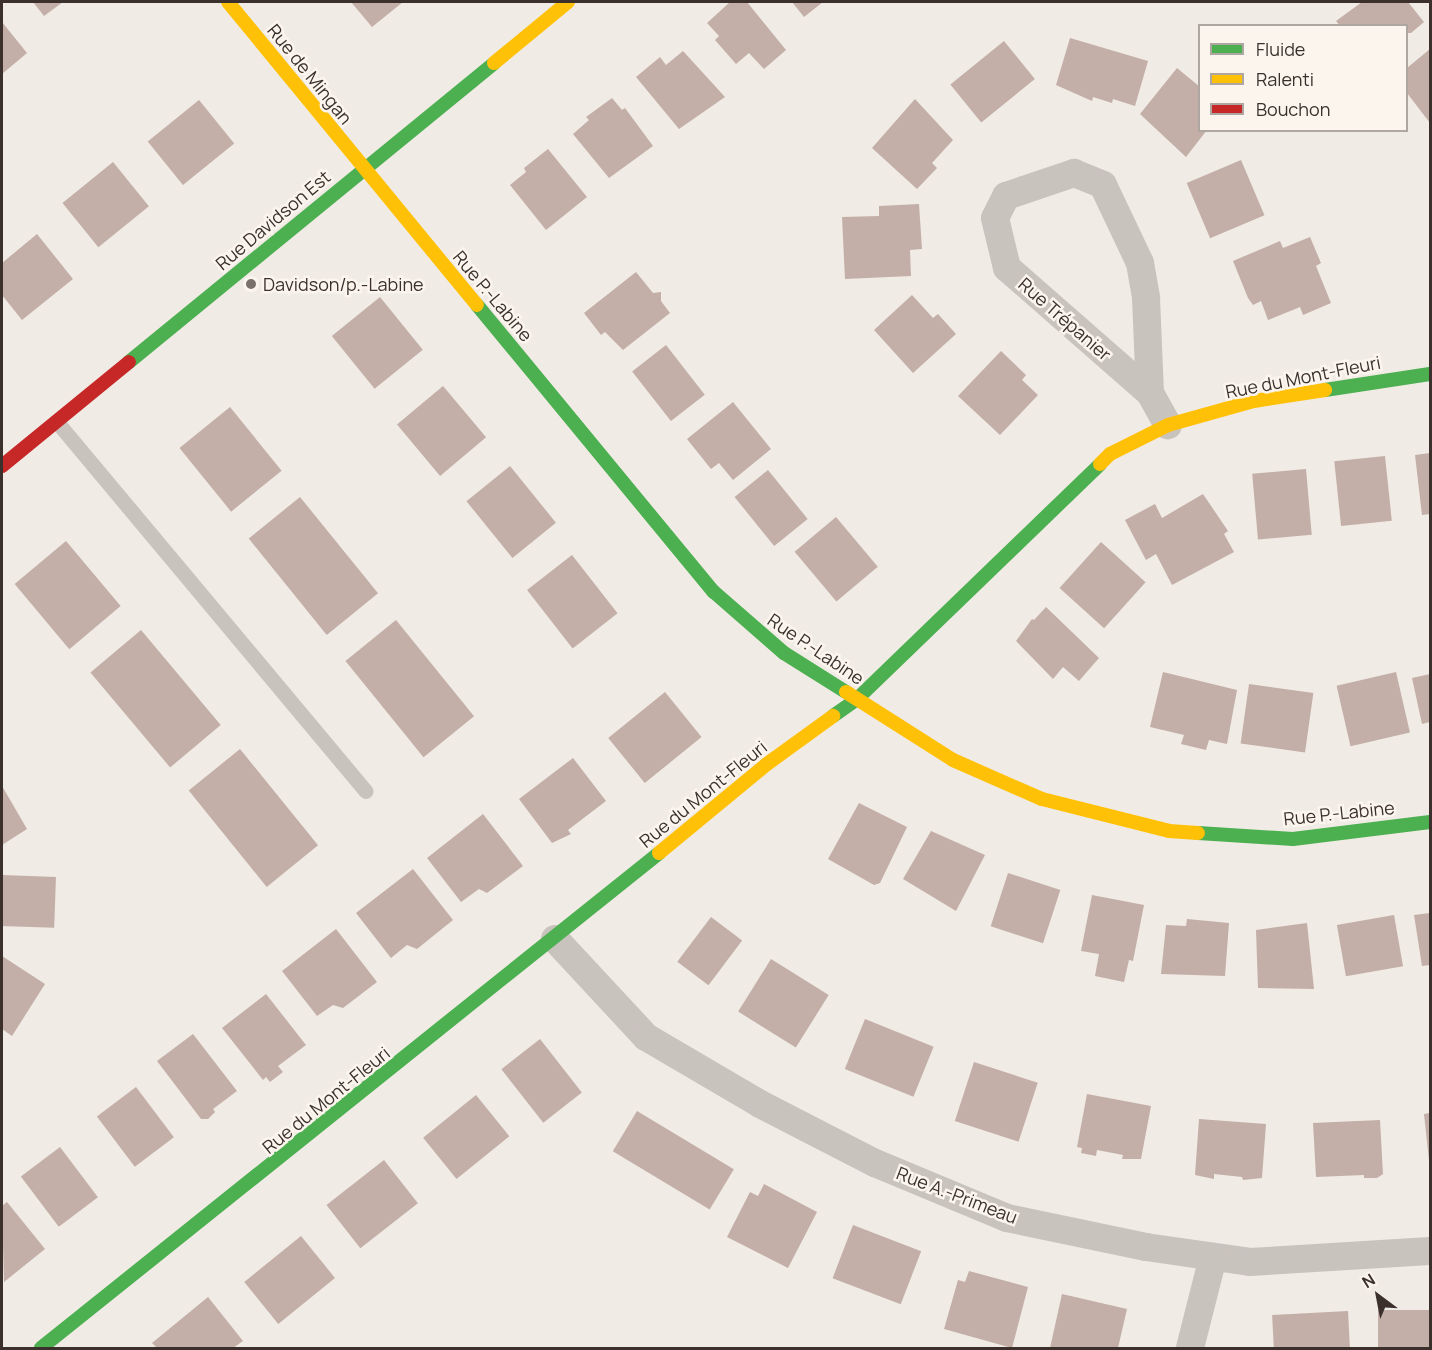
<!DOCTYPE html>
<html>
<head>
<meta charset="utf-8">
<style>
  body { margin:0 }
  #map { position:relative; width:1432px; height:1350px; overflow:hidden; background:#f0ebe5; font-family:Manrope,sans-serif }
  div>[style] { position:absolute }
  [style*='--x'] { left:calc(var(--x)*1px); top:calc(var(--y)*1px); width:calc(var(--w)*1px); rotate:calc(var(--a)*1deg) }
  .building>* { inset:0; background:#c3afa7; transform-origin:0 0 }
  .lane>* { height:15px; margin:-7.5px; padding:0 7.5px; transform-origin:7.5px; border-radius:7.5px; background:#c9c3be }
  .street>* { height:28px; margin:-14px; padding:0 14px; transform-origin:14px; border-radius:14px; background:#c9c3be }
  .fast>* { height:14px; margin:-7px; padding:0 7px; transform-origin:7px; border-radius:7px; background:#4caf50 }
  .slow>* { height:14px; margin:-7px; padding:0 7px; transform-origin:7px; border-radius:7px; background:#ffc107 }
  .jam>* { height:14px; margin:-7px; padding:0 7px; transform-origin:7px; border-radius:7px; background:#c62828 }
  .dots>* { width:16px; height:16px; translate:-50% -50%; box-sizing:border-box; border:3px solid #fbf5ee; border-radius:50% }
  span { translate:-50% -50%; white-space:nowrap; text-align:center; line-height:1.15; -webkit-text-stroke:5px #fbf5ee; paint-order:stroke }
  .street-label { font-size:18px; color:#3b302b }
  .poi-label { font-size:18px; color:#3b302b }
  .left { translate:0 -50%; text-align:left }
  .frame { position:absolute; inset:0; border:3px solid #3b302b; pointer-events:none }
  .legend { position:absolute; left:1198px; top:24px; width:210px; height:108px; box-sizing:border-box; background:#fbf5ee; border:2px solid #aea6a0; margin:0; padding:8px 10px; list-style:none; font-size:18px; color:#3b302b }
  .legend li { display:flex; align-items:center; gap:12px; height:30px }
  .legend b { width:30px; border:2px solid #aea6a0 }
  .north { position:absolute; left:1348px; top:1266px; width:60px; height:60px; -webkit-text-stroke:4px #fbf5ee; paint-order:stroke; rotate:328deg; font-size:16px; font-weight:700; line-height:24px; text-align:center; color:#3b302b }
  .north::after { content:''; display:block; margin:auto; width:21px; height:27px; background:#3b302b; clip-path:polygon(50% 0,100% 100%,50% 72%,0 100%) }
</style>
</head>
<body>
<div id="map">
  <div class="building">
    <i style="clip-path:polygon(33px 2px,63px 2px,44px 16px)"></i>
    <i style="clip-path:polygon(351px 2px,403px 2px,372px 27px)"></i>
    <i style="clip-path:polygon(730px 2px,747px 2px,786px 50px,764px 69px,749px 53px,736px 64px,715px 40px,719px 36px,707px 23px)"></i>
    <i style="clip-path:polygon(792px 2px,823px 2px,804px 17px)"></i>
    <i style="clip-path:polygon(1362px 2px,1408px 2px,1424px 22px,1411px 33px,1407px 33px,1407px 26px,1340px 26px,1336px 21px)"></i>
    <i style="clip-path:polygon(2px 22px,27px 53px,2px 74px)"></i>
    <i style="clip-path:polygon(1070px 38px,1148px 61px,1135px 106px,1113px 99px,1112px 103px,1093px 97px,1092px 101px,1056px 85px)"></i>
    <i style="left:1004px;top:41px;width:49px;height:69px;rotate:51deg"></i>
    <i style="clip-path:polygon(1430px 49px,1430px 123px,1407px 93px,1407px 68px)"></i>
    <i style="clip-path:polygon(683px 51px,725px 97px,679px 129px,636px 77px,660px 57px,666px 65px)"></i>
    <i style="clip-path:polygon(1177px 68px,1200px 87px,1200px 130px,1207px 130px,1186px 157px,1140px 114px)"></i>
    <i style="clip-path:polygon(612px 98px,622px 110px,625px 108px,653px 146px,609px 178px,573px 134px,589px 120px,586px 117px)"></i>
    <i style="clip-path:polygon(915px 99px,953px 140px,932px 163px,937px 168px,917px 189px,872px 148px)"></i>
    <i style="left:199px;top:100px;width:56px;height:66px;rotate:51deg"></i>
    <i style="clip-path:polygon(548px 149px,587px 197px,546px 230px,510px 185px,526px 172px,524px 168px)"></i>
    <i style="left:1241px;top:160px;width:60px;height:59px;rotate:67deg"></i>
    <i style="left:113px;top:162px;width:57px;height:65px;rotate:51deg"></i>
    <i style="clip-path:polygon(919px 204px,922px 249px,910px 250px,911px 276px,845px 279px,842px 217px,879px 216px,879px 206px)"></i>
    <i style="clip-path:polygon(37px 234px,73px 279px,22px 320px,2px 295px,2px 263px)"></i>
    <i style="clip-path:polygon(1310px 237px,1321px 263px,1316px 266px,1331px 303px,1303px 315px,1300px 307px,1268px 320px,1261px 301px,1253px 305px,1248px 298px,1233px 261px,1280px 241px,1283px 248px)"></i>
    <i style="clip-path:polygon(636px 272px,653px 293px,661px 292px,661px 301px,670px 313px,623px 350px,605px 332px,601px 335px,584px 313px)"></i>
    <i style="clip-path:polygon(912px 295px,933px 318px,938px 314px,956px 334px,913px 373px,874px 330px)"></i>
    <i style="left:380px;top:297px;width:68px;height:62px;rotate:51deg"></i>
    <i style="left:666px;top:345px;width:63px;height:43px;rotate:52deg"></i>
    <i style="clip-path:polygon(1001px 351px,1026px 375px,1022px 380px,1038px 395px,1000px 435px,958px 396px)"></i>
    <i style="left:443px;top:386px;width:67px;height:60px;rotate:50deg"></i>
    <i style="clip-path:polygon(733px 402px,771px 449px,733px 480px,719px 463px,711px 469px,687px 439px)"></i>
    <i style="left:230px;top:407px;width:82px;height:65px;rotate:51deg"></i>
    <i style="clip-path:polygon(1430px 453px,1430px 514px,1422px 515px,1415px 455px)"></i>
    <i style="left:1385px;top:456px;width:65px;height:51px;rotate:84deg"></i>
    <i style="left:510px;top:466px;width:73px;height:56px;rotate:51deg"></i>
    <i style="left:1306px;top:469px;width:66px;height:54px;rotate:85deg"></i>
    <i style="left:768px;top:470px;width:63px;height:43px;rotate:51deg"></i>
    <i style="clip-path:polygon(1203px 494px,1228px 531px,1224px 534px,1234px 552px,1172px 585px,1156px 554px,1146px 560px,1125px 520px,1155px 504px,1162px 518px)"></i>
    <i style="left:300px;top:497px;width:124px;height:66px;rotate:51deg"></i>
    <i style="left:836px;top:517px;width:65px;height:54px;rotate:50deg"></i>
    <i style="left:66px;top:541px;width:85px;height:67px;rotate:50deg"></i>
    <i style="left:1101px;top:542px;width:60px;height:62px;rotate:42deg"></i>
    <i style="left:572px;top:555px;width:74px;height:57px;rotate:52deg"></i>
    <i style="clip-path:polygon(1046px 607px,1099px 658px,1079px 681px,1063px 667px,1053px 679px,1016px 641px,1032px 619px,1034px 620px)"></i>
    <i style="left:396px;top:620px;width:124px;height:65px;rotate:51deg"></i>
    <i style="left:141px;top:630px;width:124px;height:66px;rotate:50deg"></i>
    <i style="clip-path:polygon(1163px 672px,1237px 690px,1227px 744px,1209px 740px,1206px 750px,1181px 744px,1184px 735px,1150px 727px)"></i>
    <i style="left:1396px;top:672px;width:62px;height:61px;rotate:77deg"></i>
    <i style="clip-path:polygon(1430px 674px,1430px 722px,1422px 724px,1412px 678px)"></i>
    <i style="left:1249px;top:684px;width:65px;height:60px;rotate:8deg"></i>
    <i style="left:665px;top:692px;width:58px;height:73px;rotate:51deg"></i>
    <i style="left:240px;top:749px;width:124px;height:66px;rotate:51deg"></i>
    <i style="clip-path:polygon(573px 758px,606px 801px,568px 830px,571px 834px,552px 843px,519px 799px)"></i>
    <i style="clip-path:polygon(2px 786px,27px 829px,2px 845px)"></i>
    <i style="clip-path:polygon(859px 803px,907px 827px,880px 883px,874px 885px,828px 859px)"></i>
    <i style="clip-path:polygon(483px 814px,523px 866px,487px 893px,479px 889px,461px 902px,427px 858px)"></i>
    <i style="clip-path:polygon(931px 831px,985px 855px,956px 911px,903px 879px)"></i>
    <i style="clip-path:polygon(413px 869px,453px 920px,417px 949px,407px 945px,391px 958px,356px 913px)"></i>
    <i style="left:1008px;top:873px;width:55px;height:56px;rotate:18deg"></i>
    <i style="left:2px;top:875px;width:54px;height:51px;rotate:2deg"></i>
    <i style="clip-path:polygon(1092px 895px,1144px 905px,1133px 961px,1129px 960px,1124px 982px,1095px 976px,1099px 954px,1081px 951px)"></i>
    <i style="clip-path:polygon(1430px 913px,1430px 965px,1422px 966px,1414px 915px)"></i>
    <i style="left:1394px;top:915px;width:52px;height:58px;rotate:80deg"></i>
    <i style="left:711px;top:917px;width:39px;height:56px;rotate:37deg"></i>
    <i style="clip-path:polygon(1187px 919px,1229px 923px,1225px 976px,1161px 974px,1166px 925px,1186px 926px)"></i>
    <i style="clip-path:polygon(1307px 923px,1314px 989px,1258px 988px,1256px 930px)"></i>
    <i style="clip-path:polygon(336px 929px,377px 982px,343px 1008px,333px 1005px,317px 1016px,282px 971px)"></i>
    <i style="clip-path:polygon(2px 956px,45px 984px,12px 1036px,2px 1029px)"></i>
    <i style="left:771px;top:959px;width:68px;height:62px;rotate:32deg"></i>
    <i style="clip-path:polygon(266px 994px,306px 1045px,278px 1066px,283px 1072px,270px 1082px,266px 1077px,263px 1080px,222px 1028px)"></i>
    <i style="left:865px;top:1019px;width:74px;height:54px;rotate:22deg"></i>
    <i style="clip-path:polygon(193px 1034px,237px 1091px,213px 1109px,215px 1112px,208px 1119px,201px 1119px,157px 1061px)"></i>
    <i style="left:540px;top:1039px;width:68px;height:49px;rotate:52deg"></i>
    <i style="left:974px;top:1062px;width:67px;height:62px;rotate:18deg"></i>
    <i style="left:136px;top:1087px;width:63px;height:49px;rotate:53deg"></i>
    <i style="clip-path:polygon(1087px 1094px,1151px 1106px,1141px 1159px,1122px 1159px,1123px 1155px,1097px 1150px,1096px 1156px,1081px 1153px,1082px 1148px,1077px 1147px)"></i>
    <i style="left:476px;top:1095px;width:53px;height:68px;rotate:51deg"></i>
    <i style="left:637px;top:1111px;width:113px;height:47px;rotate:31deg"></i>
    <i style="clip-path:polygon(1430px 1113px,1430px 1160px,1429px 1160px,1424px 1114px)"></i>
    <i style="clip-path:polygon(1199px 1119px,1266px 1124px,1262px 1178px,1243px 1180px,1242px 1177px,1214px 1174px,1214px 1179px,1195px 1175px)"></i>
    <i style="clip-path:polygon(1380px 1120px,1383px 1174px,1377px 1178px,1364px 1178px,1364px 1175px,1316px 1177px,1313px 1123px)"></i>
    <i style="left:60px;top:1147px;width:63px;height:49px;rotate:53deg"></i>
    <i style="left:384px;top:1160px;width:55px;height:73px;rotate:52deg"></i>
    <i style="clip-path:polygon(764px 1184px,817px 1212px,788px 1268px,727px 1237px,750px 1192px,758px 1196px)"></i>
    <i style="clip-path:polygon(7px 1202px,45px 1249px,4px 1282px,2px 1206px)"></i>
    <i style="left:853px;top:1225px;width:73px;height:57px;rotate:21deg"></i>
    <i style="left:301px;top:1236px;width:54px;height:73px;rotate:51deg"></i>
    <i style="clip-path:polygon(969px 1271px,1028px 1287px,1012px 1348px,944px 1329px,958px 1280px,965px 1282px)"></i>
    <i style="clip-path:polygon(1062px 1294px,1127px 1309px,1118px 1348px,1050px 1348px)"></i>
    <i style="clip-path:polygon(208px 1297px,243px 1341px,233px 1348px,157px 1348px,152px 1343px)"></i>
    <i style="left:1430px;top:1310px;width:38px;height:52px;rotate:90deg"></i>
    <i style="left:1348px;top:1311px;width:37px;height:76px;rotate:87deg"></i>
  </div>
  <div class="lane">
    <i style="--x:57;--y:422;--w:481;--a:50.1"></i>
  </div>
  <div class="street">
    <i style="--x:1150;--y:393;--w:190;--a:-138.8"></i>
    <i style="--x:1007;--y:268;--w:51;--a:-103.5"></i>
    <i style="--x:995;--y:218;--w:25;--a:-63"></i>
    <i style="--x:1006;--y:196;--w:72;--a:-18.7"></i>
    <i style="--x:1074;--y:173;--w:31;--a:22"></i>
    <i style="--x:1103;--y:185;--w:86;--a:64.6"></i>
    <i style="--x:1140;--y:263;--w:36;--a:80"></i>
    <i style="--x:1146;--y:298;--w:95;--a:87.6"></i>
    <i style="--x:1150;--y:393;--w:37;--a:61"></i>
    <i style="--x:555;--y:939;--w:134;--a:47.1"></i>
    <i style="--x:646;--y:1037;--w:132;--a:30.4"></i>
    <i style="--x:760;--y:1104;--w:129;--a:27.2"></i>
    <i style="--x:875;--y:1163;--w:143;--a:22.6"></i>
    <i style="--x:1007;--y:1218;--w:142;--a:11.8"></i>
    <i style="--x:1146;--y:1247;--w:105;--a:8.2"></i>
    <i style="--x:1250;--y:1262;--w:180;--a:-3.5"></i>
    <i style="--x:1190;--y:1348;--w:94;--a:-75.8"></i>
  </div>
  <div class="fast">
    <i style="--x:477;--y:305;--w:372;--a:50.5"></i>
    <i style="--x:714;--y:592;--w:93;--a:41.1"></i>
    <i style="--x:784;--y:653;--w:73;--a:32.2"></i>
    <i style="--x:129;--y:362;--w:472;--a:-39.3"></i>
    <i style="--x:1325;--y:390;--w:106;--a:-8.7"></i>
    <i style="--x:833;--y:716;--w:29;--a:-35"></i>
    <i style="--x:857;--y:699;--w:338;--a:-44"></i>
    <i style="--x:1198;--y:833;--w:95;--a:3.6"></i>
    <i style="--x:1293;--y:839;--w:138;--a:-7.1"></i>
    <i style="--x:41;--y:1348;--w:792;--a:-38.69"></i>
  </div>
  <div class="slow">
    <i style="--x:228;--y:2;--w:392;--a:50.6"></i>
    <i style="--x:494;--y:63;--w:96;--a:-39.5"></i>
    <i style="--x:1100;--y:464;--w:14;--a:-45"></i>
    <i style="--x:1110;--y:454;--w:65;--a:-26.6"></i>
    <i style="--x:1168;--y:425;--w:89;--a:-15.6"></i>
    <i style="--x:1254;--y:401;--w:72;--a:-8.8"></i>
    <i style="--x:846;--y:692;--w:127;--a:32.4"></i>
    <i style="--x:953;--y:760;--w:97;--a:23.7"></i>
    <i style="--x:1042;--y:799;--w:131;--a:14.1"></i>
    <i style="--x:1169;--y:831;--w:29;--a:4"></i>
    <i style="--x:659;--y:853;--w:140;--a:-39.5"></i>
    <i style="--x:767;--y:764;--w:82;--a:-36"></i>
  </div>
  <div class="jam">
    <i style="--x:2;--y:466;--w:164;--a:-39.3"></i>
  </div>
  <div class="dots">
    <i style="left:251px;top:284px;background:#7a716c"></i>
  </div>
  <div class="street-label">
    <span style="left:310px;top:74px;rotate:51deg">Rue de Mingan</span>
    <span style="left:273px;top:220px;rotate:-40deg">Rue Davidson Est</span>
    <span style="left:493px;top:296px;rotate:50deg">Rue P.-Labine</span>
    <span style="left:1065px;top:319px;rotate:41deg">Rue Trépanier</span>
    <span style="left:1303px;top:377px;rotate:-11deg">Rue du Mont-Fleuri</span>
    <span style="left:816px;top:649px;rotate:34deg">Rue P.-Labine</span>
    <span style="left:703px;top:794px;rotate:-39deg">Rue du Mont-Fleuri</span>
    <span style="left:1339px;top:813px;rotate:-6deg">Rue P.-Labine</span>
    <span style="left:326px;top:1100px;rotate:-39deg">Rue du Mont-Fleuri</span>
    <span style="left:957px;top:1195px;rotate:21deg">Rue A.-Primeau</span>
  </div>
  <div class="poi-label">
    <span class="left" style="left:263px;top:284px">Davidson/p.-Labine</span>
  </div>
  <div class="frame"></div>
  <ul class="legend">
  <li><b style="height:8px;background:#4caf50"></b>Fluide</li>
  <li><b style="height:8px;background:#ffc107"></b>Ralenti</li>
  <li><b style="height:8px;background:#c62828"></b>Bouchon</li>
  </ul>
  <div class="north">N</div>
</div>
</body>
</html>
